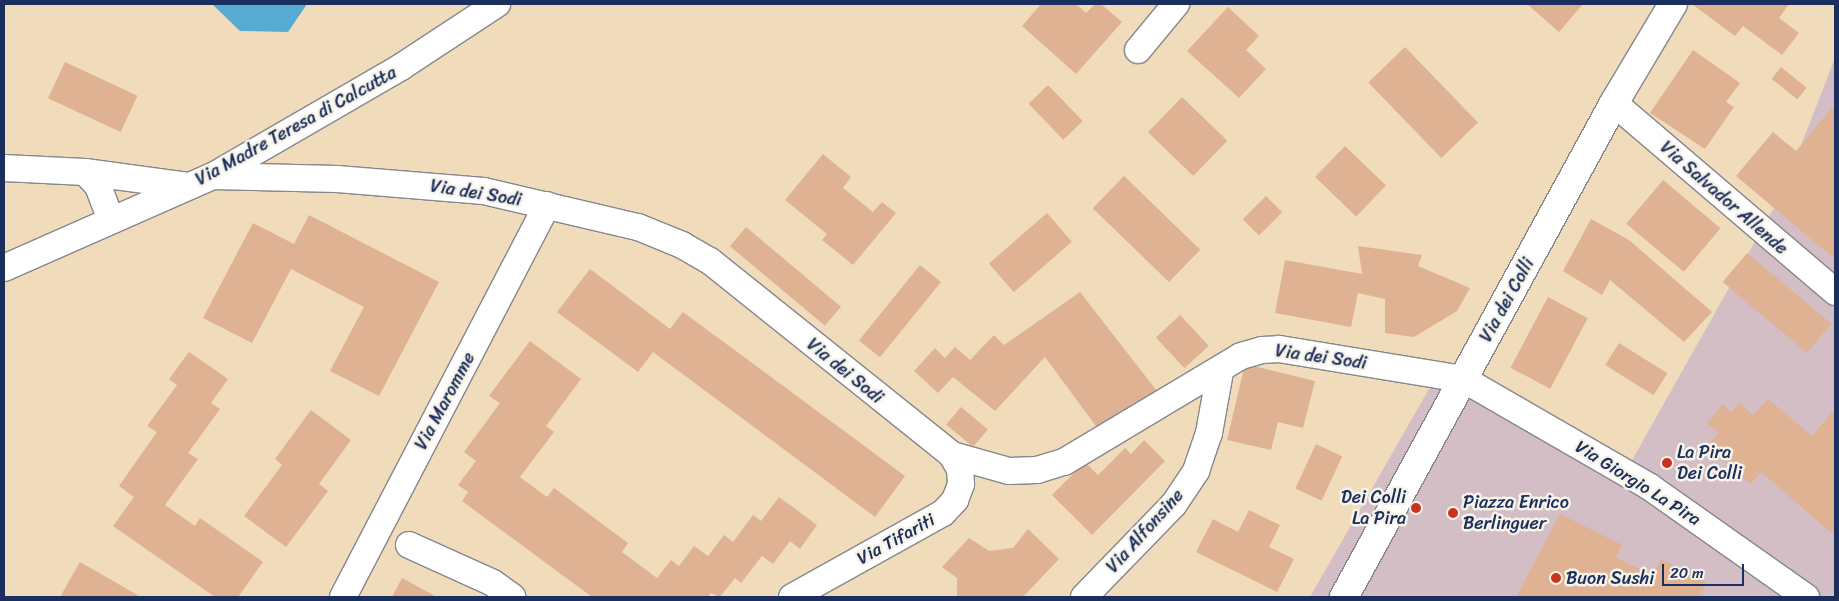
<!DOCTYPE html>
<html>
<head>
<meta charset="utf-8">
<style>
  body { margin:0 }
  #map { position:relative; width:1839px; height:601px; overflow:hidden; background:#f0dcbb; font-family:Sriracha,sans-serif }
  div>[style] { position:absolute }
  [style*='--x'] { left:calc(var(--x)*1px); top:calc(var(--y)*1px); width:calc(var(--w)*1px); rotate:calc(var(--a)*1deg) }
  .industrial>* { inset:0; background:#d2bec4 }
  .water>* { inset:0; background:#57aad2 }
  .building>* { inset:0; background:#deb293; transform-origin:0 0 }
  .roads { filter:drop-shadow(1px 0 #86868c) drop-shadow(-1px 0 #86868c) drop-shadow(0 1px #86868c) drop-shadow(0 -1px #86868c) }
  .minor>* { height:26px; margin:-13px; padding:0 13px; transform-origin:13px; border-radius:13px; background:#fff }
  .tertiary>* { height:28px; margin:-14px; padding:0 14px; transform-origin:14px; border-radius:14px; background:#fff }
  .dots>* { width:14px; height:14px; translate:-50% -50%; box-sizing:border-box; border:2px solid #f7f3e8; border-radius:50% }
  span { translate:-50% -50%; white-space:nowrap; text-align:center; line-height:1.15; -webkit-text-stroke:5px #f7f3e8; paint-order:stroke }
  .street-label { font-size:18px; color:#1b2f5e }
  .poi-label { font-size:18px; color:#1b2f5e }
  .left { translate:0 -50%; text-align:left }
  .right { translate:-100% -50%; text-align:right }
  .frame { position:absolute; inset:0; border:5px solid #1b2f5e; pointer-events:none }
  .scale { position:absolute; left:1662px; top:564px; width:82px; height:22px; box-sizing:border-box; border:2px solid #1b2f5e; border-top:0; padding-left:6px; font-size:15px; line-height:18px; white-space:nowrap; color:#1b2f5e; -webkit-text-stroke:4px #f7f3e8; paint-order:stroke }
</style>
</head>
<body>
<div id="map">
  <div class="industrial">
    <i style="clip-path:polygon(1835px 58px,1835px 597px,1310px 597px,1445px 361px,1631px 462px,1783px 192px)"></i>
  </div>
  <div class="water">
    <i style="clip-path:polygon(212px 4px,307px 4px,288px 32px,240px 31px)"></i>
  </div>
  <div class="building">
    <i style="clip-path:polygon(1041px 4px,1076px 4px,1086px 13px,1095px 4px,1101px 4px,1122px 22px,1076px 74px,1022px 26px)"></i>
    <i style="clip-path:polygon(1527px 4px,1583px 4px,1559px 32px)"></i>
    <i style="clip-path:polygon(1692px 4px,1789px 4px,1779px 18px,1799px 33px,1782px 55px,1743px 26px,1735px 36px)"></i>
    <i style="clip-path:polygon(1228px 7px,1259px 36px,1246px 50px,1266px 69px,1239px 98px,1187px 51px)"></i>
    <i style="left:1405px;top:47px;width:105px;height:51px;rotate:46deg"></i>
    <i style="clip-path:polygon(1693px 50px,1740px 83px,1726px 102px,1734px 107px,1705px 149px,1650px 113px)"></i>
    <i style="left:65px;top:62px;width:80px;height:40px;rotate:25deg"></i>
    <i style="left:1781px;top:67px;width:33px;height:15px;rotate:39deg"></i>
    <i style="left:1048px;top:85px;width:50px;height:27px;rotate:46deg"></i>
    <i style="left:1182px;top:97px;width:63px;height:49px;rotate:44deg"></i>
    <i style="clip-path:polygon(1835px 104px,1835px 259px,1736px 176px,1773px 132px,1796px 151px)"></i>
    <i style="left:1345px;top:146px;width:57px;height:43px;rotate:44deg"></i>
    <i style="clip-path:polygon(823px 154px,851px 177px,843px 188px,873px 212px,882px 202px,896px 213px,853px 265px,822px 240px,827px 234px,785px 200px)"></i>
    <i style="left:1124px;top:176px;width:106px;height:45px;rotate:44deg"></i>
    <i style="left:1663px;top:180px;width:75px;height:57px;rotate:40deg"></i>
    <i style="left:1266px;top:196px;width:23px;height:33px;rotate:45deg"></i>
    <i style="left:1047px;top:213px;width:38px;height:77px;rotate:49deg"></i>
    <i style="clip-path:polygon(309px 215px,439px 282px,379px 396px,330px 371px,364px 307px,291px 269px,252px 343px,203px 318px,253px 223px,294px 244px)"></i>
    <i style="clip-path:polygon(1591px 219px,1629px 240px,1712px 312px,1684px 342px,1610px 280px,1602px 295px,1563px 271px)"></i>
    <i style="left:746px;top:227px;width:124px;height:25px;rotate:40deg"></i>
    <i style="clip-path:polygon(1358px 246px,1422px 255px,1418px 266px,1470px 288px,1457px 311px,1414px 337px,1385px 333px,1385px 299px,1358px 293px,1351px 327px,1275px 313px,1285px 260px,1362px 274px)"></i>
    <i style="left:1747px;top:253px;width:110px;height:38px;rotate:40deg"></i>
    <i style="left:920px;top:265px;width:27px;height:97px;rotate:39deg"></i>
    <i style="clip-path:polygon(590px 269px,670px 329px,683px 312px,905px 476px,875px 517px,653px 352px,638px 372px,557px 312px)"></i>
    <i style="clip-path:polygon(1080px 292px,1160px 395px,1101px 433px,1045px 357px,995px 411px,953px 377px,938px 393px,914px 371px,935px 348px,945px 358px,955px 347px,970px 360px,994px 335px,1004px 345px)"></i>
    <i style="left:1548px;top:297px;width:45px;height:80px;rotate:28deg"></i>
    <i style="left:1180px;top:315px;width:42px;height:33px;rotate:47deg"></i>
    <i style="clip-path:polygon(530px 341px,581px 379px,546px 426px,554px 432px,520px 477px,547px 497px,554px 488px,628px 543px,622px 552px,657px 578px,671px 560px,679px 566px,694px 546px,708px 556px,724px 535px,733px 542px,753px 515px,761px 521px,779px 497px,817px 525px,800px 549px,790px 541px,773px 564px,762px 556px,741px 583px,735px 578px,720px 597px,711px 593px,708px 597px,592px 597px,462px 501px,468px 492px,458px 485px,476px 461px,464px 452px,500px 403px,489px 396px)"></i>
    <i style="left:1619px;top:343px;width:57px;height:26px;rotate:32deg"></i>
    <i style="clip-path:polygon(189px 352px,228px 379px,211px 403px,220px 409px,188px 453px,198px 459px,165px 505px,195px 526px,200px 518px,263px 562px,238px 597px,215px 597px,113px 526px,134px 497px,119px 486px,157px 432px,147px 426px,177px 385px,169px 379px)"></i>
    <i style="clip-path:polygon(1245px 364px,1315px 381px,1303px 428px,1278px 422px,1271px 450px,1227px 440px)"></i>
    <i style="clip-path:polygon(1768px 399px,1812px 436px,1835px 409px,1835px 536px,1761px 472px,1750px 484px,1707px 446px,1719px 433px,1707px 423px,1723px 404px,1731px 412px,1739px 403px,1753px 415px)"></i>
    <i style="left:961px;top:407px;width:35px;height:23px;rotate:40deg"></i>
    <i style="clip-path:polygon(311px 410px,351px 440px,319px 484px,328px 491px,286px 547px,244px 516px,282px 465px,275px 459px)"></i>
    <i style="clip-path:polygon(1144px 440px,1165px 461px,1092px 535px,1052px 495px,1085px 462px,1098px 475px,1125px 448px,1131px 454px)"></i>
    <i style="left:1316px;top:444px;width:29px;height:49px;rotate:25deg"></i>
    <i style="clip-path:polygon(1249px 510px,1280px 525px,1269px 547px,1294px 559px,1277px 592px,1196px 552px,1213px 519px,1238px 532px)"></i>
    <i style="clip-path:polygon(1560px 514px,1622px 545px,1616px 557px,1652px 576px,1661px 559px,1707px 583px,1699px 597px,1516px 597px)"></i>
    <i style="clip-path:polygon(1028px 529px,1059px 559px,1023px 597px,957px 597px,957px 578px,942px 567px,969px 538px,989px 551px,1013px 548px)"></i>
    <i style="clip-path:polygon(80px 562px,141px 597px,60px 597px)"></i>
    <i style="clip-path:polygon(402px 578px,437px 597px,392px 597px)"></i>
  </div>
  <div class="roads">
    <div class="minor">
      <i style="--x:1138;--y:50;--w:60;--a:-50.4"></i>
      <i style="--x:1614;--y:103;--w:291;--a:40.5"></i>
      <i style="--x:4;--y:168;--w:81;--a:2.8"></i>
      <i style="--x:85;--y:172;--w:104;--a:7.7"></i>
      <i style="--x:85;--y:172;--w:19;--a:47"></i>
      <i style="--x:98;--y:186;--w:36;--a:69"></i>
      <i style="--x:213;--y:176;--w:124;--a:1.4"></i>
      <i style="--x:337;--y:179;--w:147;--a:4.7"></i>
      <i style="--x:484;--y:191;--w:158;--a:13.2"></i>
      <i style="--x:638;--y:227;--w:48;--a:22.2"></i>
      <i style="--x:682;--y:245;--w:32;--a:30"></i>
      <i style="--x:710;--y:261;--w:310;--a:38.7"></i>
      <i style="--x:952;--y:455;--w:59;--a:15.7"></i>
      <i style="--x:1009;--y:471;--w:28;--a:-2"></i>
      <i style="--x:1037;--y:470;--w:28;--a:-17"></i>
      <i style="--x:1064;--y:462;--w:206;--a:-30.9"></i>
      <i style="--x:1241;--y:356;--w:22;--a:-16"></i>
      <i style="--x:1262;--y:350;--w:17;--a:-3"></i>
      <i style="--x:1279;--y:349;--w:186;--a:9.3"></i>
      <i style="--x:1463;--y:379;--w:216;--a:30"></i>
      <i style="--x:1650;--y:487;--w:191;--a:35.2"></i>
      <i style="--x:4;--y:268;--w:228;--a:-23.8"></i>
      <i style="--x:213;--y:176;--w:217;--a:-30.1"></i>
      <i style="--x:401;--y:67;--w:115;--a:-33.3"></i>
      <i style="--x:409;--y:545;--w:92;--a:24.3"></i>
      <i style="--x:493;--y:583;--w:24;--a:36"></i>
      <i style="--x:343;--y:597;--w:442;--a:-62.5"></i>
      <i style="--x:792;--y:597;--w:173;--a:-29.1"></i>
      <i style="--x:943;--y:513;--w:18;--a:-47"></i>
      <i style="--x:955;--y:500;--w:17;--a:-69"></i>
      <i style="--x:961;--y:484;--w:15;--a:-94"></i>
      <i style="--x:960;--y:469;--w:16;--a:-120"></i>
      <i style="--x:1084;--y:597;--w:129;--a:-45.9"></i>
      <i style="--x:1174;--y:504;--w:40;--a:-56"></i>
      <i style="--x:1196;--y:471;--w:40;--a:-71.1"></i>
      <i style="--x:1209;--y:433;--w:62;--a:-79.8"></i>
    </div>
    <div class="tertiary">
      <i style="--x:1344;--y:597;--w:563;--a:-61.34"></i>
      <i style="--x:1614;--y:103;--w:115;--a:-59.2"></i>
    </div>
  </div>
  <div class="dots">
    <i style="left:1667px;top:463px;background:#c8321e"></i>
    <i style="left:1416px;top:508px;background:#c8321e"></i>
    <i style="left:1453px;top:513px;background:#c8321e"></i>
    <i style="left:1556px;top:578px;background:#c8321e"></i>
  </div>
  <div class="street-label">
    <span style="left:296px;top:126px;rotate:-29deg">Via Madre Teresa di Calcutta</span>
    <span style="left:476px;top:193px;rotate:9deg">Via dei Sodi</span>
    <span style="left:1724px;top:198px;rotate:41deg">Via Salvador Allende</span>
    <span style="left:1507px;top:300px;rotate:-61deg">Via dei Colli</span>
    <span style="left:1321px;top:357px;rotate:8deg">Via dei Sodi</span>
    <span style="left:845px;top:371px;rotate:39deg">Via dei Sodi</span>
    <span style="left:445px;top:401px;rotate:-62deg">Via Maromme</span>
    <span style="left:1638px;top:483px;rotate:32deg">Via Giorgio La Pira</span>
    <span style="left:1145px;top:531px;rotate:-48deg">Via Alfonsine</span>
    <span style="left:896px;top:539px;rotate:-29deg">Via Tifariti</span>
  </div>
  <div class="poi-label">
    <span class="left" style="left:1677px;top:463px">La Pira<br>Dei Colli</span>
    <span class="right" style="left:1406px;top:508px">Dei Colli<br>La Pira</span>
    <span class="left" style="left:1463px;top:513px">Piazza Enrico<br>Berlinguer</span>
    <span class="left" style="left:1566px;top:578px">Buon Sushi</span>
  </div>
  <div class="frame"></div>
  <div class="scale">20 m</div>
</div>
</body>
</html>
